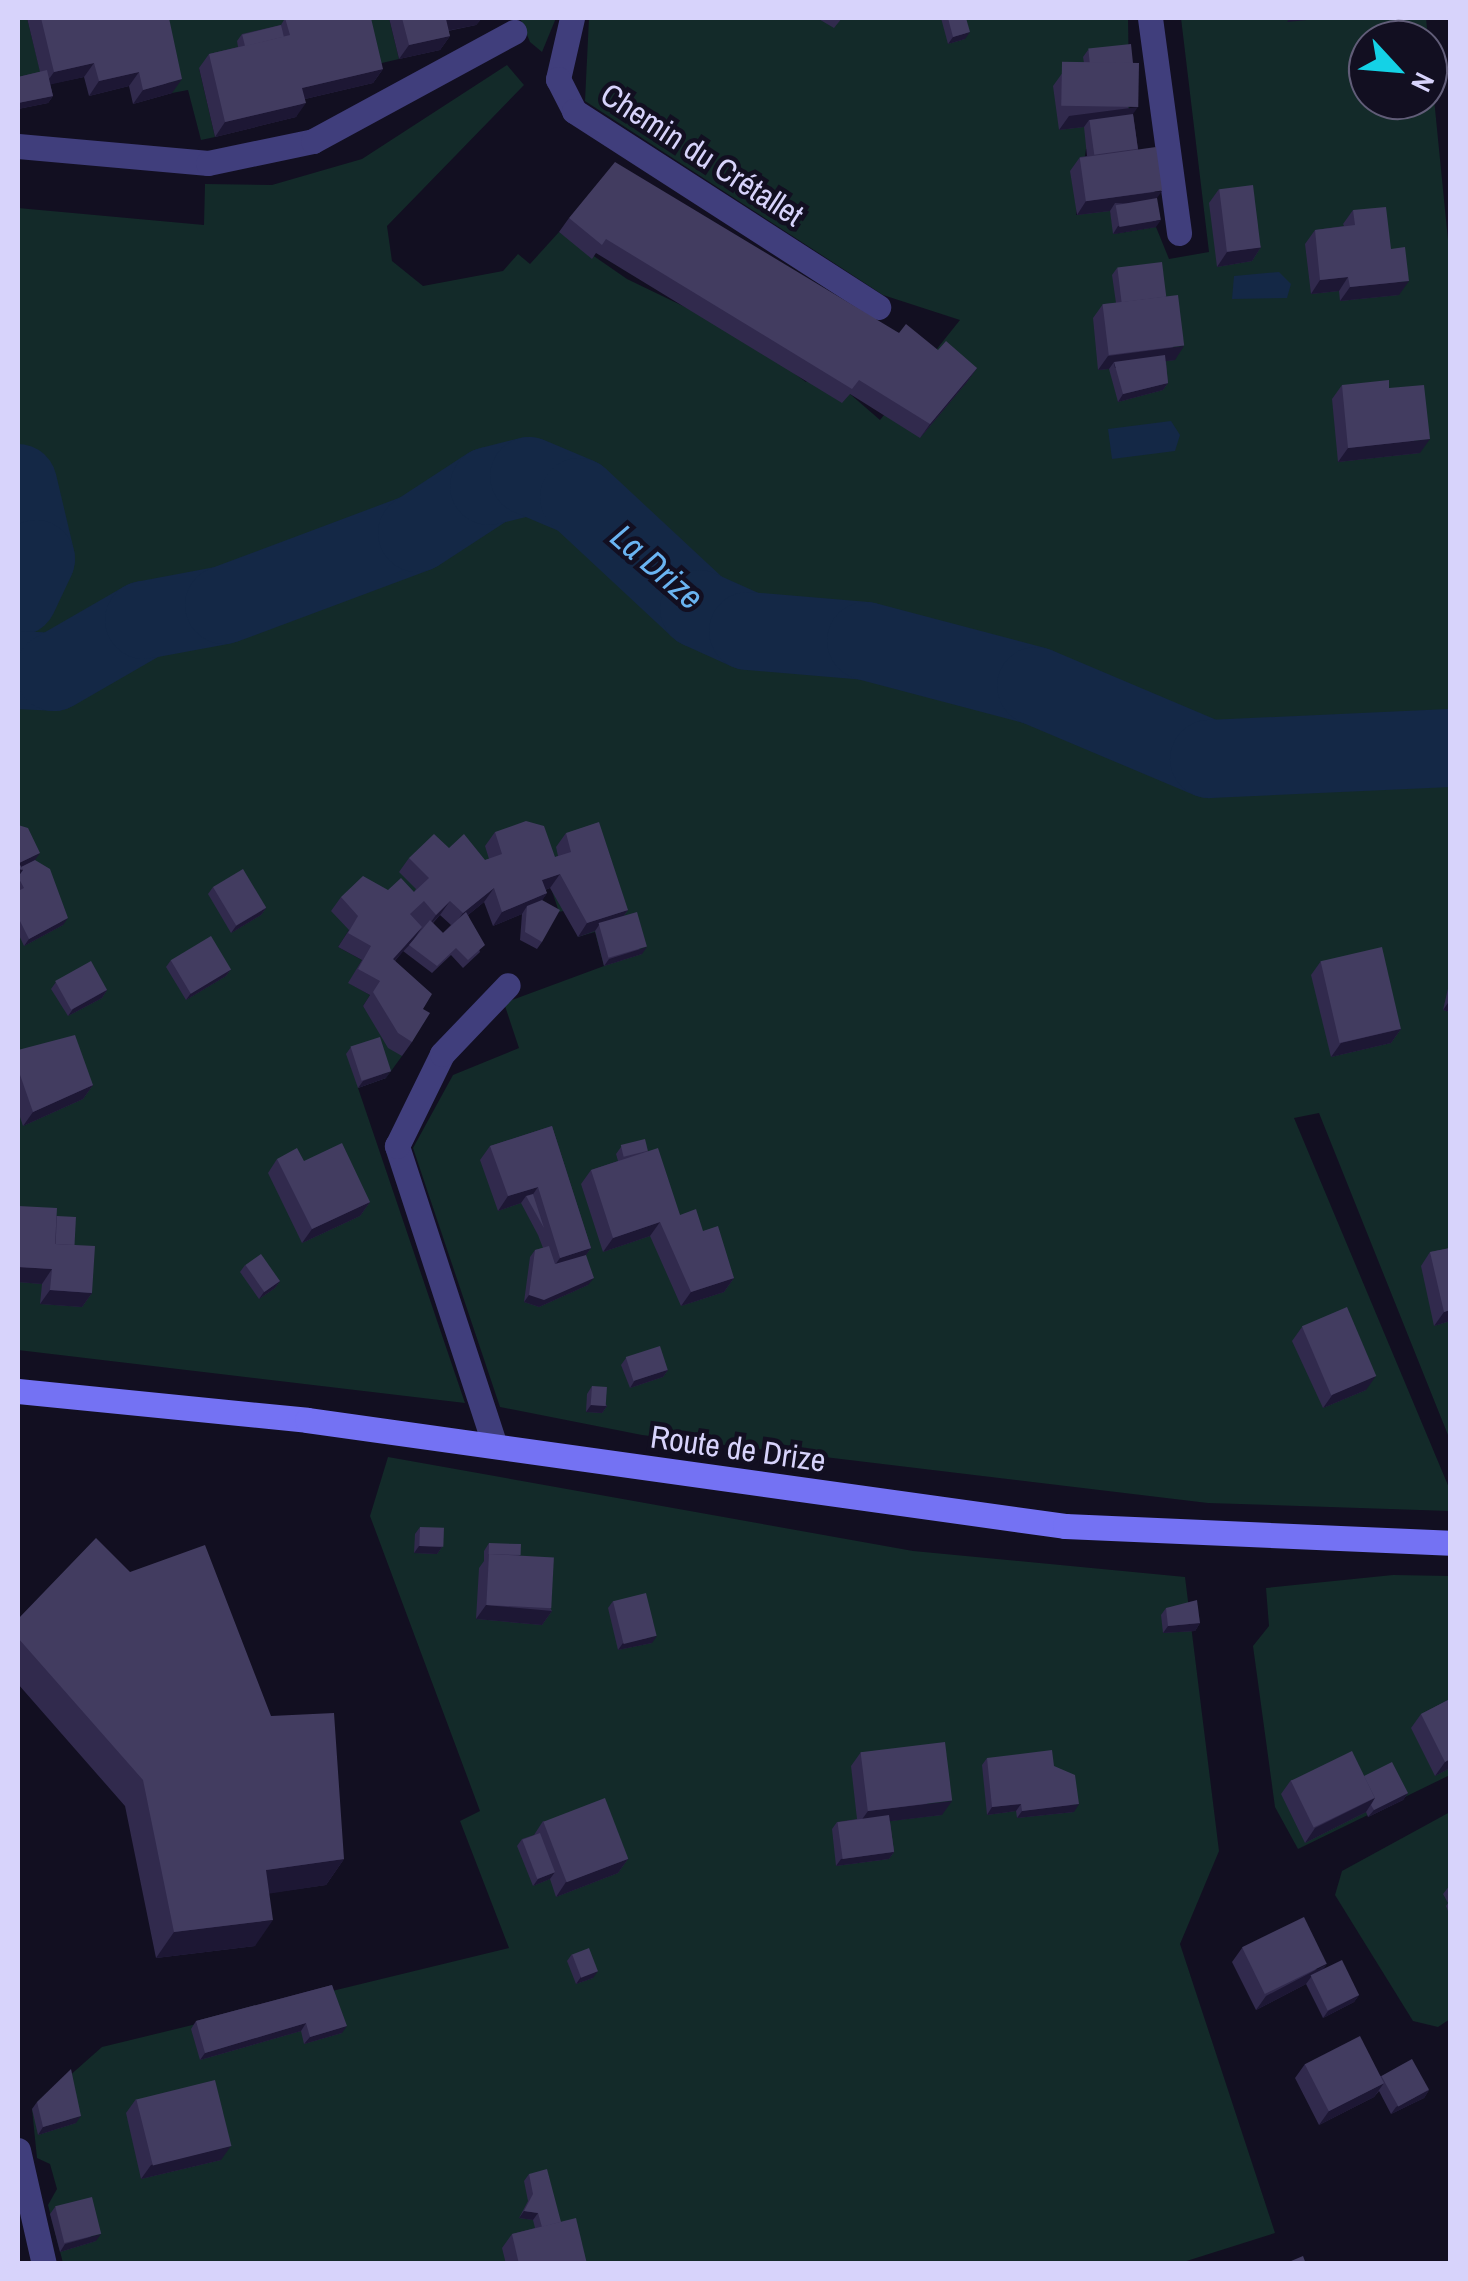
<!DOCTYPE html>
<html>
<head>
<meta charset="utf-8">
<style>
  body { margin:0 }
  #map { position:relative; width:1468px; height:2281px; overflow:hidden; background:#120f21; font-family:"Archivo Narrow",sans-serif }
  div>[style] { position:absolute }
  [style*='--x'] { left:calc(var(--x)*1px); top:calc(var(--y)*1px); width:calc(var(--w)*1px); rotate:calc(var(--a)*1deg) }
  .green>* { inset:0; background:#132a29 }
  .water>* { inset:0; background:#142846 }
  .river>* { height:78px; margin:-39px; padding:0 39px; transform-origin:39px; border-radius:39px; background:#142846 }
  .service>* { height:25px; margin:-12.5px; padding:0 12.5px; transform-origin:12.5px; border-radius:12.5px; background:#403e7c }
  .minor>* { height:25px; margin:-12.5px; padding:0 12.5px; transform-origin:12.5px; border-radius:12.5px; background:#403e7c }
  .secondary>* { height:25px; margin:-12.5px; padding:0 12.5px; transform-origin:12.5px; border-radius:12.5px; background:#7472f3 }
  .wall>* { inset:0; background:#312a4d }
  .shaded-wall>* { inset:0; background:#1d1734 }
  .building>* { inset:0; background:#423c60; transform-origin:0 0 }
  span { translate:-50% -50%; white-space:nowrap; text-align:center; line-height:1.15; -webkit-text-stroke:9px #120f21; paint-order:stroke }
  .street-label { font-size:32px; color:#d7d3fb }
  .water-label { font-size:35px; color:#6ab4f2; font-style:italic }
  .frame { position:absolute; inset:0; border:20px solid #d7d3fb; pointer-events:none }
  .north { position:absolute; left:1348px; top:20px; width:100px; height:100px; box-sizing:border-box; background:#120f21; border:2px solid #615d78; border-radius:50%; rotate:116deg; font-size:28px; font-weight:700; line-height:40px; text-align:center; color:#d7d3fb }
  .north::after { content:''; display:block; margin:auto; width:35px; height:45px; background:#14d2e6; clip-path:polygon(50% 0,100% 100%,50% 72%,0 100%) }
</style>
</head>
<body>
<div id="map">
  <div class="green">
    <i style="clip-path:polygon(18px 18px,27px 18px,42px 78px,18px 83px)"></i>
    <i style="clip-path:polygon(114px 18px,343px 18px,238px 41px,240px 58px,199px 68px,215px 137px,201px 140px,188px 90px,172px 93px,158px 24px)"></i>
    <i style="clip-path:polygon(358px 18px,389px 18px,399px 59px,369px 66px)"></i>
    <i style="clip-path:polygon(520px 18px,556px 18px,542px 52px,530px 42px)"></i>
    <i style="clip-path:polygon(evenodd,589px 18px,1128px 18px,1130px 143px,1086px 149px,1076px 215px,1110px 210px,1114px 234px,1156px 227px,1169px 259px,1209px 252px,1181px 18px,1426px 18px,1450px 260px,1450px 1440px,1319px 1113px,1294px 1118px,1450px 1490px,1450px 1511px,1208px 1503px,642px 1435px,500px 1407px,413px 1148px,453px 1075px,519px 1048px,504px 1003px,604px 966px,595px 932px,578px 937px,567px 910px,559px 912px,535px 840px,349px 930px,338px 947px,362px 960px,349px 983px,370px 995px,363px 1006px,402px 1056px,386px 1078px,358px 1088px,465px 1403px,18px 1350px,18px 208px,204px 225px,205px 184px,272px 185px,362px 159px,507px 65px,524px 85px,387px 226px,392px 261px,423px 286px,503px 271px,518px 254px,530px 264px,559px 232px,627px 279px,741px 334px,806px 382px,812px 376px,850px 394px,880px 420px,960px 320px,883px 295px,585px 101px,589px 18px,1368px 40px,1428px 40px,1428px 100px,1368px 100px,1368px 40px)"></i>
    <i style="clip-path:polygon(388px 1457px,913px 1551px,1185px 1577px,1219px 1851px,1180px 1944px,1275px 2233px,1177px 2264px,63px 2263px,48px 2205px,57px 2189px,50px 2164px,37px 2158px,32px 2109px,102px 2047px,509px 1948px,460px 1821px,480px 1811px,370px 1516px)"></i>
    <i style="clip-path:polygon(1393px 1575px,1450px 1576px,1450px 1775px,1298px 1849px,1275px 1807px,1253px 1646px,1269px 1626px,1266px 1588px)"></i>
    <i style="clip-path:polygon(1450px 1812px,1450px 2019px,1438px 2027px,1413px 2021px,1335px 1895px,1342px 1871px)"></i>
  </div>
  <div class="water">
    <i style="clip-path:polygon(1279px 272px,1291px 284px,1287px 298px,1232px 299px,1234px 276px)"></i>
    <i style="clip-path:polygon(1171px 421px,1180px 435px,1175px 451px,1112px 459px,1108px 429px)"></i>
  </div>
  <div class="river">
    <i style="--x:18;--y:483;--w:78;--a:76.7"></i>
    <i style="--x:36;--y:559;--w:42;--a:115.3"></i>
    <i style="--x:18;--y:670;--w:36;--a:3"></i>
    <i style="--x:54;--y:672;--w:104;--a:-30"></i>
    <i style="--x:144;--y:620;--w:81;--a:-10.6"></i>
    <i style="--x:224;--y:605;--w:206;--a:-20.5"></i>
    <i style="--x:417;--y:533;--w:86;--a:-33.1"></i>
    <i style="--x:489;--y:486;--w:41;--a:-14"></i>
    <i style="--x:529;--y:476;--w:54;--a:22.8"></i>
    <i style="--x:579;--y:497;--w:164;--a:43"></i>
    <i style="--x:699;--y:609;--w:54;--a:24.2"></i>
    <i style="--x:748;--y:631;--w:118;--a:4.8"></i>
    <i style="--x:866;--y:641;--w:176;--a:14.8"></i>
    <i style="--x:1036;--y:686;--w:188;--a:22.9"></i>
    <i style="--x:1209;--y:759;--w:241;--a:-2.6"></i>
  </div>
  <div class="service">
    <i style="--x:18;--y:2150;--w:117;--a:77.2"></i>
  </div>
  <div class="minor">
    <i style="--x:572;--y:18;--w:63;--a:102.9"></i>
    <i style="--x:558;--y:79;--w:36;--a:63"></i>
    <i style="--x:574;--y:111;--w:362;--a:32.8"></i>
    <i style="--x:1150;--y:18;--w:217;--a:82.3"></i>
    <i style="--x:18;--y:146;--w:191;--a:5.1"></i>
    <i style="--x:208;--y:163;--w:107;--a:-11.8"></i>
    <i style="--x:313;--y:141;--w:229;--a:-28.5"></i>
    <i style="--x:495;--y:1446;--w:316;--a:-108.1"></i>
    <i style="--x:397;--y:1146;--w:102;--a:-63.9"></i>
    <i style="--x:442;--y:1054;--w:95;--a:-46.3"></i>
  </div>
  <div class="secondary">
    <i style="--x:18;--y:1391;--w:290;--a:5.7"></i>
    <i style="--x:307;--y:1420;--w:765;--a:7.96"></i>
    <i style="--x:1065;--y:1526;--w:385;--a:2.5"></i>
  </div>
  <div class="wall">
    <i style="clip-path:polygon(27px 18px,128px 18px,172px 93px,133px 104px,129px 86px,89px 96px,84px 77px,50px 84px,53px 96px,48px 103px,18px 109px,18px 77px,40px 72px)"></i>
    <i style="clip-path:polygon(285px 18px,383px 69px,373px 83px,305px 99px,296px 117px,215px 137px,199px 68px,209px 54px,238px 47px,237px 41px,242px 34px,281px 25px)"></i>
    <i style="clip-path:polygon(389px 18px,482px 18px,476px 25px,448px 31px,450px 36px,440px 50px,399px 59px)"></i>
    <i style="clip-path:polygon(817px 18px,842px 18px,834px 28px)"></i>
    <i style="clip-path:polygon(941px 18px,966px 18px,965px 39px,948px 44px)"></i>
    <i style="clip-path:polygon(1088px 50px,1133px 114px,1138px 149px,1157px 198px,1156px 227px,1113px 234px,1110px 211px,1077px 215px,1070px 171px,1080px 157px,1087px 156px,1084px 127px,1059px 130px,1053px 86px,1063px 72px,1085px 69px,1083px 57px)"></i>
    <i style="clip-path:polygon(1219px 189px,1261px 247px,1252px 261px,1217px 267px,1209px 203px)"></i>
    <i style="clip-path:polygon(1353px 210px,1391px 249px,1399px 295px,1340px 301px,1339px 291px,1311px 294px,1305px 244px,1315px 230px,1344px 226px,1343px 224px)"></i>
    <i style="clip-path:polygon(569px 218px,899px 333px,977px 368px,967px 382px,920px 438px,850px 394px,842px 403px,596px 253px,592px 259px,559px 232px)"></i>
    <i style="clip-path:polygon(1117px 268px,1166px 297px,1175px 360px,1166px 361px,1168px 383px,1163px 390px,1118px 402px,1109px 369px,1098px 370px,1093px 318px,1103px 304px,1116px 303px,1112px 275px)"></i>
    <i style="clip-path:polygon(1342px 385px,1389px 388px,1420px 453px,1338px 462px,1332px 399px)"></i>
    <i style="clip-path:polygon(18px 825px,63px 925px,24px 946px,18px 933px)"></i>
    <i style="clip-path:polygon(evenodd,495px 832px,555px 857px,558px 856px,556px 847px,566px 833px,628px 910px,623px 917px,642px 954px,604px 966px,595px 931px,578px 937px,550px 888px,545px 890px,547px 893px,542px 900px,542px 942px,537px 949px,520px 940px,522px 914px,493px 926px,484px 902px,468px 915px,480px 952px,463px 968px,451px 955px,432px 973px,403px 951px,395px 961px,423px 1009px,412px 1042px,402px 1056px,388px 1048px,363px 1006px,370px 995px,348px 983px,362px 960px,338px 947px,349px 930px,331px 911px,341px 897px,388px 890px,414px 892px,416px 889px,399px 872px,409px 858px,449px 848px,485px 860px,489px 859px,485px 846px,495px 832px,440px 915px,451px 925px,443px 933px,433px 923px,440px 915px)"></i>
    <i style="clip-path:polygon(213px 887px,266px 908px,261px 915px,231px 933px,208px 894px)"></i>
    <i style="clip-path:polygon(171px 960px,231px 969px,226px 976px,186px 1000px,166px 967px)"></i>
    <i style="clip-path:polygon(1321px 961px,1401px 1029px,1391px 1043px,1331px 1057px,1311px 975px)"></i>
    <i style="clip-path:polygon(1450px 980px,1450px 1012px,1443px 1010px)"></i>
    <i style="clip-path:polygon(56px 982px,107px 990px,102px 998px,68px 1016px,51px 989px)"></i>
    <i style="clip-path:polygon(351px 1047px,386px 1078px,358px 1088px,346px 1054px)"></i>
    <i style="clip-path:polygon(18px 1050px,93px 1085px,83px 1099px,23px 1126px,18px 1111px)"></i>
    <i style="clip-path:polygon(552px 1126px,591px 1248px,586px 1255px,588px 1285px,539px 1307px,524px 1302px,530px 1257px,535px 1250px,543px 1248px,538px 1235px,521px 1203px,498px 1211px,480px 1160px,490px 1146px)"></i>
    <i style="clip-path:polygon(621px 1147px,648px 1151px,680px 1215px,703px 1231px,734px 1278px,724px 1292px,681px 1306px,650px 1236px,603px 1252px,581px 1184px,591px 1170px,618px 1161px,616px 1154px)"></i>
    <i style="clip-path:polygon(277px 1159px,304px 1161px,370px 1202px,360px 1216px,302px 1243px,268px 1173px)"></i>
    <i style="clip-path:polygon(18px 1206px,57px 1216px,74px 1245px,92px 1293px,82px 1307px,40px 1304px,42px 1284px,18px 1282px)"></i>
    <i style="clip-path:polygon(1450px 1248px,1450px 1321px,1434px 1326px,1421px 1266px,1430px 1252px)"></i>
    <i style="clip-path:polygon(245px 1265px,280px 1281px,275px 1288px,259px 1299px,240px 1272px)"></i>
    <i style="clip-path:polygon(1302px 1327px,1366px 1390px,1323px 1408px,1292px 1341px)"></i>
    <i style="clip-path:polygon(626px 1358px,668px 1370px,663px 1377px,630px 1388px,621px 1365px)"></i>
    <i style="clip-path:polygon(592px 1386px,607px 1406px,602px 1413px,586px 1412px,587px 1394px)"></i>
    <i style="clip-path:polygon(420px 1527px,442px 1547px,437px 1554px,414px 1553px,415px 1534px)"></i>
    <i style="clip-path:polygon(489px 1543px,521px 1556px,552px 1611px,542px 1625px,476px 1619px,479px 1568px,484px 1561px,484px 1551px)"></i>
    <i style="clip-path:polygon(613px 1601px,652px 1643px,618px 1650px,608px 1608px)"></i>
    <i style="clip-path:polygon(1166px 1608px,1200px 1623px,1195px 1631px,1163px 1633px,1161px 1615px)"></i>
    <i style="clip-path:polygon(18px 1619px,344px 1859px,326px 1885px,269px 1893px,255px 1946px,156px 1958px,125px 1806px,18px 1684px)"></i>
    <i style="clip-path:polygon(1450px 1699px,1450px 1768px,1435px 1776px,1411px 1728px,1421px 1714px)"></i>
    <i style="clip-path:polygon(861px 1752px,942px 1815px,890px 1821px,894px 1852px,889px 1859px,836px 1866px,832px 1829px,837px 1822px,857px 1819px,851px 1766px)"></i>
    <i style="clip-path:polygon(987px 1758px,1054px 1766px,1074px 1812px,1017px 1818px,1016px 1811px,987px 1815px,982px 1765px)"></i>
    <i style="clip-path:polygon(1364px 1776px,1408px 1793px,1403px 1800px,1368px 1817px,1366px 1812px,1305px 1843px,1281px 1794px,1291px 1780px)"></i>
    <i style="clip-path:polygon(543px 1821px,628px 1859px,618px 1873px,556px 1897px,550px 1879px,533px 1886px,517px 1846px,522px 1839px,534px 1835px)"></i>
    <i style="clip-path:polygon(1450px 1885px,1450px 1916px,1446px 1906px,1448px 1903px,1443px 1894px)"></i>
    <i style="clip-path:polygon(1242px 1948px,1322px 1971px,1359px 1995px,1354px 2002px,1323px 2018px,1306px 1984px,1256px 2010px,1232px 1962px)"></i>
    <i style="clip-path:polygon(572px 1954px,593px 1978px,576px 1984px,567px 1961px)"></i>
    <i style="clip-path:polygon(332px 1985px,342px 2033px,304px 2044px,301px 2031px,200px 2060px,191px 2029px,196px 2021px)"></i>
    <i style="clip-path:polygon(1305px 2064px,1381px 2076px,1429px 2090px,1424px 2098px,1391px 2114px,1379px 2091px,1374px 2097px,1319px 2125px,1295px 2078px)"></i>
    <i style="clip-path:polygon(136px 2099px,221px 2160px,141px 2179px,126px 2113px)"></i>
    <i style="clip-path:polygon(37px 2102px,76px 2123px,38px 2135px,32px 2109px)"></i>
    <i style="clip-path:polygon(529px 2174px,561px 2222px,587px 2264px,506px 2264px,502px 2248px,512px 2234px,535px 2228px,533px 2220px,519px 2218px,528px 2201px,524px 2181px)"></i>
    <i style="clip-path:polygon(55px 2207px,96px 2241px,60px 2252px,50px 2214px)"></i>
  </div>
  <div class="shaded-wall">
    <i style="clip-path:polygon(454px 18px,482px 18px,476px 25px,436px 33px,446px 19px)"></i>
    <i style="clip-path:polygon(1290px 18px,1327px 18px,1287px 22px)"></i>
    <i style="clip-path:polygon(970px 32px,965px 39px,948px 44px,953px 37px)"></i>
    <i style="clip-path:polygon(450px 36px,440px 50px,399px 59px,409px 45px)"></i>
    <i style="clip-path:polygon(94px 63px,84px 77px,44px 86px,54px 72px)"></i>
    <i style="clip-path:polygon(383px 69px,373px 83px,292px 102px,302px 88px)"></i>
    <i style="clip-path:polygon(139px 72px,129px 86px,89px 96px,99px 81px)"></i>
    <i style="clip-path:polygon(182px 79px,172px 93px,133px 104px,143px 90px)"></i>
    <i style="clip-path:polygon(53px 96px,48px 103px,18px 109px,18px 103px)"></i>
    <i style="clip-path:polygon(306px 103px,296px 117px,215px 137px,225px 122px)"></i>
    <i style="clip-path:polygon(1138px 107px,1128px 121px,1089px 120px,1084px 127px,1059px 130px,1069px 116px)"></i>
    <i style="clip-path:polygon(1162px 191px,1152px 205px,1115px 203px,1110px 211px,1077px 215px,1086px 201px)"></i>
    <i style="clip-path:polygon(1161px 220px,1156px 227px,1113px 234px,1118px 226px)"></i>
    <i style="clip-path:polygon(1261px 247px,1252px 261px,1217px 267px,1227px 252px)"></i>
    <i style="clip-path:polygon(1348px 277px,1339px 291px,1311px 294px,1320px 280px)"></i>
    <i style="clip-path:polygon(1409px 281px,1399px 295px,1340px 301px,1350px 287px)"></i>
    <i style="clip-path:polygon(1184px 346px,1175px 360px,1115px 368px,1114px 362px,1109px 369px,1098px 370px,1108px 356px)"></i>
    <i style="clip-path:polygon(977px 368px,967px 382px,920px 438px,930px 424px)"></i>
    <i style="clip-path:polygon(1168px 383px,1163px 390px,1118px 402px,1123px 394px)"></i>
    <i style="clip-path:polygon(1430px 439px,1420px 453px,1338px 462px,1348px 448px)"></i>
    <i style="clip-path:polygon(40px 853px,30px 867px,23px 871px,18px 878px,18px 866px,19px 863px)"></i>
    <i style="clip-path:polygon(560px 874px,550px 888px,532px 894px,542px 880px)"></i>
    <i style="clip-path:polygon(494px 888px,484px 902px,453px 927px,463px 913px)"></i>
    <i style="clip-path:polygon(547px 893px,537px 908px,527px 906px,522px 914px,493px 926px,502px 912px)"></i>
    <i style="clip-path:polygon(450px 901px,440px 915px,426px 929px,436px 915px)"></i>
    <i style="clip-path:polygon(266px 908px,261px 915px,231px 933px,236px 926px)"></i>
    <i style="clip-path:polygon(628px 910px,618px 924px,599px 925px,595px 931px,578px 937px,587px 923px)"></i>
    <i style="clip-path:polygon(68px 918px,63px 925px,24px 946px,29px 939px)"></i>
    <i style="clip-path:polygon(422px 927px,413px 941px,383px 973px,393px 959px)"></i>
    <i style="clip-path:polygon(647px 947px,642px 954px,604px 966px,609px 959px)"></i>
    <i style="clip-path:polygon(231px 969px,226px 976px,186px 1000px,191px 993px)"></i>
    <i style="clip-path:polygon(107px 990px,102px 998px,68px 1016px,73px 1009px)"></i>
    <i style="clip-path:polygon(1448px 1003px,1450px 1004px,1450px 1012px,1443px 1010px)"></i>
    <i style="clip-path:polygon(1401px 1029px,1391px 1043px,1331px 1057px,1341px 1043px)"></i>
    <i style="clip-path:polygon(391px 1071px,386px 1078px,358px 1088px,363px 1081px)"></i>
    <i style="clip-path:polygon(93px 1085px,83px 1099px,23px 1126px,33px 1112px)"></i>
    <i style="clip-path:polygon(538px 1187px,529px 1200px,526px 1196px,521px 1203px,498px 1211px,508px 1196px)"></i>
    <i style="clip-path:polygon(370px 1202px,360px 1216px,302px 1243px,312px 1229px)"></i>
    <i style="clip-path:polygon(660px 1222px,650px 1236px,603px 1252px,613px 1238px)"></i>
    <i style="clip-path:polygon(591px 1248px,581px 1262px,550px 1272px,560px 1258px)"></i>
    <i style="clip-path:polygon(18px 1267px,52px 1269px,42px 1284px,18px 1282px)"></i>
    <i style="clip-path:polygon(594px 1278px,588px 1285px,539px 1307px,524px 1302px,529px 1295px)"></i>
    <i style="clip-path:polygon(734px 1278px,724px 1292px,681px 1306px,691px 1292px)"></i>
    <i style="clip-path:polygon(280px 1281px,275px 1288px,259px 1299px,264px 1292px)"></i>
    <i style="clip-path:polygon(50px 1290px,92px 1293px,82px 1307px,40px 1304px)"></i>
    <i style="clip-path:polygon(1450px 1310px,1450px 1321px,1434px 1326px,1444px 1312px)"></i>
    <i style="clip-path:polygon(668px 1370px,663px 1377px,630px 1388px,635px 1380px)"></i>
    <i style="clip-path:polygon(1376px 1376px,1366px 1390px,1323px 1408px,1333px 1394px)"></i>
    <i style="clip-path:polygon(591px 1405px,607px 1406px,602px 1413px,586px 1412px)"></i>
    <i style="clip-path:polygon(419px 1546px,442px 1547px,437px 1554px,414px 1553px)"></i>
    <i style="clip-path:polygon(486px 1605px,552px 1611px,542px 1625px,476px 1619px)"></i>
    <i style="clip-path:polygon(1200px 1623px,1195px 1631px,1163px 1633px,1168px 1626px)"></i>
    <i style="clip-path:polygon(657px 1636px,652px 1643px,618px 1650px,623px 1643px)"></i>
    <i style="clip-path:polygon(1450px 1759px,1450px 1768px,1435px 1776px,1445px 1762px)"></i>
    <i style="clip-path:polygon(1408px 1793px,1403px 1800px,1368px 1817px,1374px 1810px)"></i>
    <i style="clip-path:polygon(1375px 1798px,1366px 1812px,1305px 1843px,1315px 1828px)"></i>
    <i style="clip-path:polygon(952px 1801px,942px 1815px,858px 1825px,868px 1811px)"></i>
    <i style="clip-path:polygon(1021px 1804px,1016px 1811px,987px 1815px,992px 1807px)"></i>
    <i style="clip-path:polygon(1079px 1804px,1074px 1812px,1017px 1818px,1022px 1811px)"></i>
    <i style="clip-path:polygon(894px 1852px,889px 1859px,836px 1866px,841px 1859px)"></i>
    <i style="clip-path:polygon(344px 1859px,326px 1885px,248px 1897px,266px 1870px)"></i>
    <i style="clip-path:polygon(628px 1859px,618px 1873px,556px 1897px,566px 1882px)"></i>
    <i style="clip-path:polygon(555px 1872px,550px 1879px,533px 1886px,538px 1879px)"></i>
    <i style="clip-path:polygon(273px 1920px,255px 1946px,156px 1958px,174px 1932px)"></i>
    <i style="clip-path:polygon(1327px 1964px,1317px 1978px,1311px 1977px,1306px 1984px,1256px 2010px,1266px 1996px)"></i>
    <i style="clip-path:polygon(598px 1971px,593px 1978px,576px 1984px,581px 1977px)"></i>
    <i style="clip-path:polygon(1359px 1995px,1354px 2002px,1323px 2018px,1328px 2011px)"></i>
    <i style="clip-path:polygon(306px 2023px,301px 2031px,200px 2060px,205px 2053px)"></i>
    <i style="clip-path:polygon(347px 2026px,342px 2033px,304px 2044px,310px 2037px)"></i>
    <i style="clip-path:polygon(1384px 2083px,1374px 2097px,1319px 2125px,1329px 2111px)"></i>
    <i style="clip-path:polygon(1429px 2090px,1424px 2098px,1391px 2114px,1396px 2107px)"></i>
    <i style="clip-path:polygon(81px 2116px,76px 2123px,38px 2135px,43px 2127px)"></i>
    <i style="clip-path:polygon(231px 2146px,221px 2160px,141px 2179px,151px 2165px)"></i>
    <i style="clip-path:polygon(524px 2211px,538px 2213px,533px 2220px,519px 2218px)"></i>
    <i style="clip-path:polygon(101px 2234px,96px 2241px,60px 2252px,65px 2244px)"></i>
  </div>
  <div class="building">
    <i style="clip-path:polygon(41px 18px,169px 18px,182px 79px,143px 90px,139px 72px,99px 81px,94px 63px,54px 72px)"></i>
    <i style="clip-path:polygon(285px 18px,371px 18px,383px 69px,302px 88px,306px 103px,225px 122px,209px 54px,290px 35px)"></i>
    <i style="clip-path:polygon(402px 18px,454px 18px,446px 19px,450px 36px,409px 45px)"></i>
    <i style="clip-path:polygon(948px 18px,966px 18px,970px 32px,953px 37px)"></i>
    <i style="left:281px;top:25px;width:12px;height:40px;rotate:76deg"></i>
    <i style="left:1131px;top:44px;width:20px;height:43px;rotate:84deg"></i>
    <i style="left:1139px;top:63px;width:44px;height:77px;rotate:91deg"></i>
    <i style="clip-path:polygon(47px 70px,53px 96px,18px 103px,18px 77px)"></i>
    <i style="left:1133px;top:114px;width:35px;height:44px;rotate:82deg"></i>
    <i style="left:1156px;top:147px;width:44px;height:77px;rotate:82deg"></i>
    <i style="clip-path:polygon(615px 162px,899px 333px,906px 324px,938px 350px,946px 341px,977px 368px,930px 424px,859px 380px,852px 389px,606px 239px,602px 245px,569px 218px)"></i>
    <i style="left:1253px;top:185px;width:63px;height:34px;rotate:83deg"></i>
    <i style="left:1157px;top:198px;width:22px;height:42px;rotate:80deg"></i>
    <i style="clip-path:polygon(1386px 207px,1391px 249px,1405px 247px,1409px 281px,1350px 287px,1348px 277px,1320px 280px,1315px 230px,1355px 225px,1353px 210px)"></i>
    <i style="left:1162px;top:262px;width:35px;height:45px;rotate:83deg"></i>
    <i style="left:1178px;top:295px;width:51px;height:76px;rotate:83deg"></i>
    <i style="clip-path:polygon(1165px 355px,1168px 383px,1123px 394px,1114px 362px)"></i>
    <i style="clip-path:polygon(1389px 380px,1389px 388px,1424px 385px,1430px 439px,1348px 448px,1342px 385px)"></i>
    <i style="clip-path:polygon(526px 821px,544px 826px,555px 857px,571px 852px,566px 833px,599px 822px,628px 910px,587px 923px,560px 874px,542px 880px,547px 893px,502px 912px,494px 888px,463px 913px,450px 901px,436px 915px,424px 901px,410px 914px,422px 927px,393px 959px,432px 994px,423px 1009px,430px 1013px,412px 1042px,398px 1033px,373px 992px,380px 981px,358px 969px,371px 946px,348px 933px,358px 916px,341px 897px,363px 876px,388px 890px,401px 878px,414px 892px,429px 878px,409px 858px,434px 834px,449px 848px,464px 834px,485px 860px,502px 854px,495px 832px)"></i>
    <i style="clip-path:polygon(18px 825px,28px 828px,40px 853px,19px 863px,23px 870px,18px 869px)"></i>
    <i style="clip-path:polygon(35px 860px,50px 869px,68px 918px,29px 939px,18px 917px,18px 891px,24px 888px,18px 877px,23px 870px,21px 867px)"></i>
    <i style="left:243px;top:869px;width:45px;height:35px;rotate:59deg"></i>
    <i style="clip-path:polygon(542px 900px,560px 910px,542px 942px,525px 932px,527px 906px)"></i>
    <i style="clip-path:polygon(466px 912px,485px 945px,468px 960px,456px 948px,437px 966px,409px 945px,430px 920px,443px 933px)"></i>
    <i style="left:637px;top:912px;width:36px;height:40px;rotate:74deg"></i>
    <i style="left:211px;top:936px;width:39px;height:47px;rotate:59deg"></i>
    <i style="left:1382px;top:947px;width:84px;height:63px;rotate:77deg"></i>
    <i style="left:91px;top:961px;width:33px;height:41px;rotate:61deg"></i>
    <i style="clip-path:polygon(75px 1035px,93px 1085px,33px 1112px,18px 1069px,18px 1050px)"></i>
    <i style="left:380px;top:1037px;width:36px;height:31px;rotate:72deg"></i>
    <i style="clip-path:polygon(552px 1126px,591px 1248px,560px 1258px,538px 1187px,508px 1196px,490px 1146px)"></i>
    <i style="left:645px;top:1139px;width:12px;height:25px;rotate:76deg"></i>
    <i style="clip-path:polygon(342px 1143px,370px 1202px,312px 1229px,277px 1159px,297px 1148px,304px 1161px)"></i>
    <i style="clip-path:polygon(658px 1148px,680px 1215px,696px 1209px,703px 1231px,718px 1226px,734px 1278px,691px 1292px,660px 1222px,613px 1238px,591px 1170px)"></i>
    <i style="clip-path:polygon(533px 1194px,544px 1228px,526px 1196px)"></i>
    <i style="clip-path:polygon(18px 1206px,57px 1208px,55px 1244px,95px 1246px,92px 1293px,50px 1290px,52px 1269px,18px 1267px)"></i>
    <i style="left:57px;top:1216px;width:19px;height:28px;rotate:3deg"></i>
    <i style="clip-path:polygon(549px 1246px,555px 1264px,586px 1255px,594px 1278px,544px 1300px,529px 1295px,535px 1250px)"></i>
    <i style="clip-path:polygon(1450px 1248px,1450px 1310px,1444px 1312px,1430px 1252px)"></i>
    <i style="left:261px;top:1254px;width:33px;height:19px;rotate:55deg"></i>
    <i style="left:1347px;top:1307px;width:75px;height:49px;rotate:67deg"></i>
    <i style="left:660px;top:1346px;width:25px;height:36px;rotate:72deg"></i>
    <i style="left:592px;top:1386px;width:15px;height:19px;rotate:4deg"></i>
    <i style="left:420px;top:1527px;width:24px;height:19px;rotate:2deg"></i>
    <i style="clip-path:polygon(96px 1538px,130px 1572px,205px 1545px,271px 1716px,334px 1713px,344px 1859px,266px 1870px,273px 1920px,174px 1932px,143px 1780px,18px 1638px,18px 1619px)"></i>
    <i style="left:489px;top:1543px;width:32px;height:11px;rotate:2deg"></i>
    <i style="left:489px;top:1554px;width:65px;height:51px;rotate:3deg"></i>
    <i style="left:646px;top:1593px;width:44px;height:34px;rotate:76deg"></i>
    <i style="clip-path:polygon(1197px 1600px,1200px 1623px,1168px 1626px,1166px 1608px)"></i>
    <i style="clip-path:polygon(1450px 1699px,1450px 1759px,1445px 1762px,1421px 1714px)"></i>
    <i style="left:945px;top:1742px;width:59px;height:85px;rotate:83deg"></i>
    <i style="clip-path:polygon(1052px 1750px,1054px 1766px,1075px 1775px,1079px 1804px,1022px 1811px,1021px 1804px,992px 1807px,987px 1758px)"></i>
    <i style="left:1352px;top:1751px;width:52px;height:68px;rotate:64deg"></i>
    <i style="clip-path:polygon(1392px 1762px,1408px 1793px,1374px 1810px,1371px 1805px,1375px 1798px,1364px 1776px)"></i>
    <i style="left:605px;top:1798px;width:65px;height:66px;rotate:69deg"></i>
    <i style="left:889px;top:1815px;width:37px;height:52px;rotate:82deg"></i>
    <i style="left:540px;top:1833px;width:42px;height:19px;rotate:69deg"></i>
    <i style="left:1304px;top:1917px;width:52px;height:69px;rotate:64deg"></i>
    <i style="left:589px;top:1948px;width:25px;height:18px;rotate:69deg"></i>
    <i style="left:1342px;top:1960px;width:39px;height:35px;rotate:64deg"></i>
    <i style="clip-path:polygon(332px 1985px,347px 2026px,310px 2037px,306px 2023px,205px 2053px,196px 2021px)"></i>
    <i style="left:1360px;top:2036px;width:53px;height:62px;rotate:63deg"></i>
    <i style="left:1412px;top:2059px;width:35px;height:35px;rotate:61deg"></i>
    <i style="clip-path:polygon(71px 2069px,81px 2116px,43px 2127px,37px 2102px)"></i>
    <i style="left:215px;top:2080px;width:68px;height:81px;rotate:76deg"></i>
    <i style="clip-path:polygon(547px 2169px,561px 2222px,542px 2227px,538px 2213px,524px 2211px,533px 2194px,529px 2174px)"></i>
    <i style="left:92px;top:2197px;width:38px;height:38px;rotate:76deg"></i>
    <i style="clip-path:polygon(576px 2218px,587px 2264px,519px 2264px,512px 2234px)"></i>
    <i style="clip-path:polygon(1303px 2256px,1306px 2264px,1284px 2264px)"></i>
  </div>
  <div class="street-label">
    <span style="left:702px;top:155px;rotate:33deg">Chemin du Crétallet</span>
    <span style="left:738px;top:1449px;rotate:8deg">Route de Drize</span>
  </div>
  <div class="water-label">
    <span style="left:657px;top:567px;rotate:41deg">La Drize</span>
  </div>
  <div class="frame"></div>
  <div class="north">N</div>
</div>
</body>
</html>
